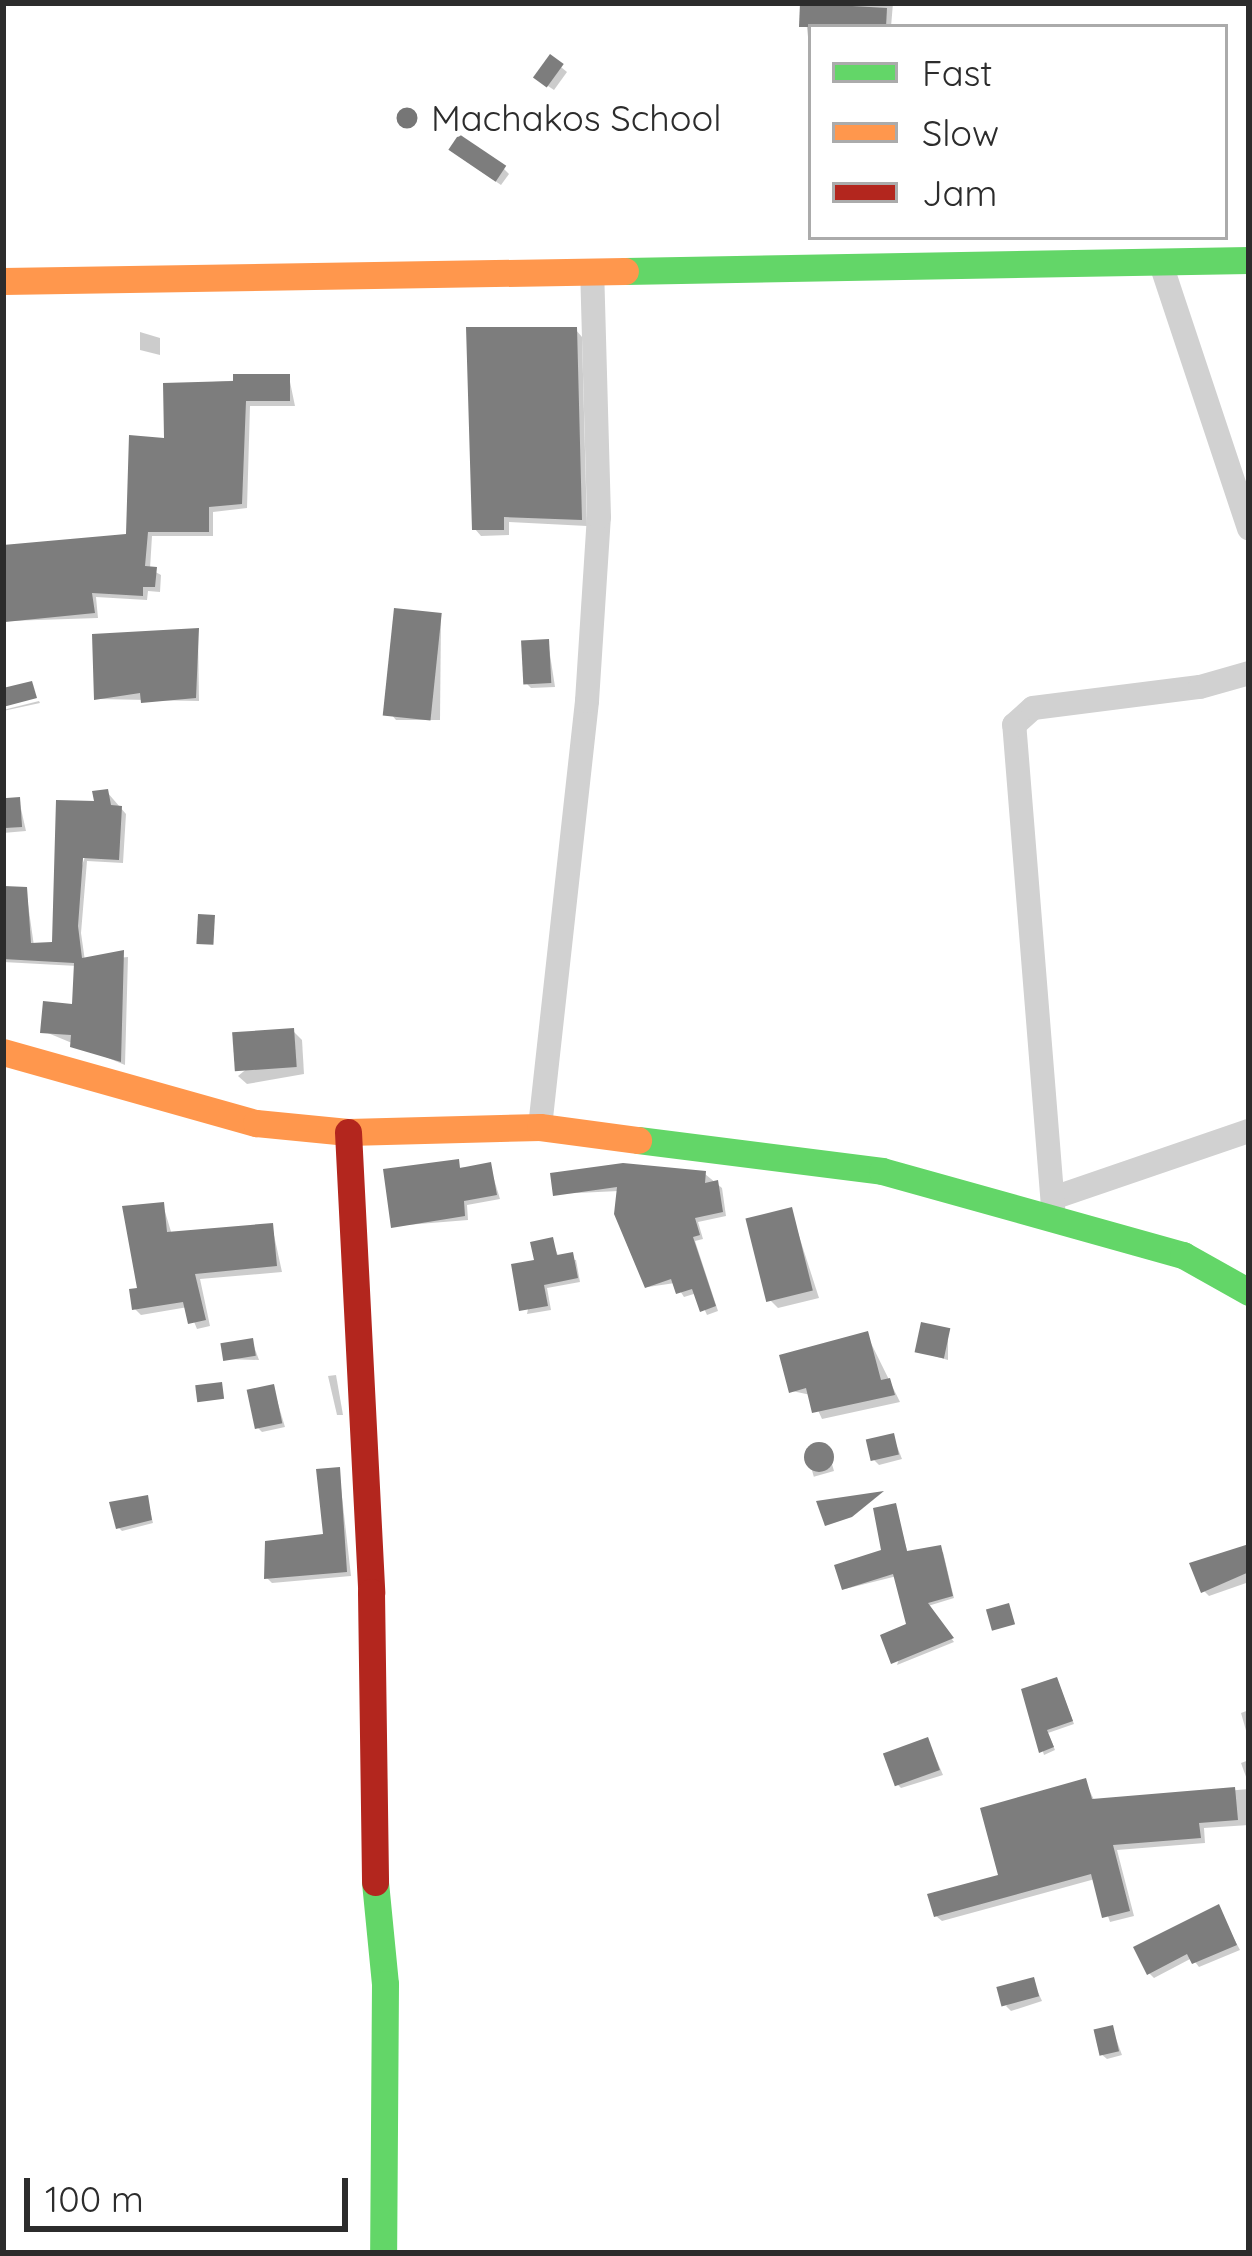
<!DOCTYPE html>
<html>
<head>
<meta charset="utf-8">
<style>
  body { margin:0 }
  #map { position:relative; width:1252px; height:2256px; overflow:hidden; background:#fff; font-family:Quicksand,sans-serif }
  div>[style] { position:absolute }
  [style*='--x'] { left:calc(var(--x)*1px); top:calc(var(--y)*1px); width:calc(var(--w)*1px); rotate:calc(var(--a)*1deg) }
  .shadow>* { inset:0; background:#0003; transform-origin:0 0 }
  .building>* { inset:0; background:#7d7d7d; transform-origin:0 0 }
  .round { border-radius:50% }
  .street>* { height:24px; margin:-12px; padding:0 12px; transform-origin:12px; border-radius:12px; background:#d1d1d1 }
  .fast>* { height:27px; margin:-13.5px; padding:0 13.5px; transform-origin:13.5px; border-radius:13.5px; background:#63d668 }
  .slow>* { height:27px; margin:-13.5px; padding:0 13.5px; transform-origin:13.5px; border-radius:13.5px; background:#ff974d }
  .jam>* { height:27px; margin:-13.5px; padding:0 13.5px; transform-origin:13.5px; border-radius:13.5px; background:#b3261e }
  .dots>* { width:33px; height:33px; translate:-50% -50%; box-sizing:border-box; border:6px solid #fff; border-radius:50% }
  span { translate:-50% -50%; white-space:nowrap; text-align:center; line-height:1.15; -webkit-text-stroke:12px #fff; paint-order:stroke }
  .poi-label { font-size:36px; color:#2c2c2c }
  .left { translate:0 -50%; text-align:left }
  .frame { position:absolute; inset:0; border:6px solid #2c2c2c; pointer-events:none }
  .legend { position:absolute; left:808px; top:24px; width:420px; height:216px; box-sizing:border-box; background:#fff; border:3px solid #ababab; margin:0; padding:15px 21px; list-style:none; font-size:36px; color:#2c2c2c }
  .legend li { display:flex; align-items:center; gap:24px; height:60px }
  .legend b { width:60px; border:3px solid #ababab }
  .scale { position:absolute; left:24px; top:2178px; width:324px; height:54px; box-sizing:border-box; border:6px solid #2c2c2c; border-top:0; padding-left:15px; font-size:36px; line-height:42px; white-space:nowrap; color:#2c2c2c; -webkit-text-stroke:9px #fff; paint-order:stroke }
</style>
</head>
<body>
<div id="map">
  <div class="shadow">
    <i style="clip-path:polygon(804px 3px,893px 3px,891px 27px,811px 27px,808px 37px)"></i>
    <i style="clip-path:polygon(550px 58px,567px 72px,554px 90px,542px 82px)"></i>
    <i style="clip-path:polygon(457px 155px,504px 169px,509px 174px,501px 185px)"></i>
    <i style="clip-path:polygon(576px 330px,582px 337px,587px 526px,509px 522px,509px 535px,481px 536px,475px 529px)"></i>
    <i style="clip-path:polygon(140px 332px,160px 338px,160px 355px,140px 350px)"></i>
    <i style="clip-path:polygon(289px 377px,295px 406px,250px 406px,247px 508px,213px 512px,213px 536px,152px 536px,150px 569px,161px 575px,160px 592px,148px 591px,147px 600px,96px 597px,98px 618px,8px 621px,129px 537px,167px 441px,166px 385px)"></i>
    <i style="clip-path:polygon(441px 616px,440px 720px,396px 720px,391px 714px)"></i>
    <i style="clip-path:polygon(198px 632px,199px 701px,97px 699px)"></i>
    <i style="clip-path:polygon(548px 642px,555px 687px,531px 688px,526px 683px)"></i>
    <i style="clip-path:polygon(39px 701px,40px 703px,3px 711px,3px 710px)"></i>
    <i style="clip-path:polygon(107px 792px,126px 814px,123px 863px,87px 861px,81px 933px,85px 961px,128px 957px,125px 1065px,43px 1031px,75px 1008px,77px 966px,3px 962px,3px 925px,26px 890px,34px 946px,55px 945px)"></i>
    <i style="clip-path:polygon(19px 800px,26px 831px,3px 833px,3px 801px)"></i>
    <i style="clip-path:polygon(293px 1031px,302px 1040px,304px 1074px,247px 1084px,238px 1076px)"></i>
    <i style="clip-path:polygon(490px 1166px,500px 1199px,467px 1205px,468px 1220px,394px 1226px,386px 1172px)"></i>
    <i style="clip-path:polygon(705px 1174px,722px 1188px,726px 1216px,698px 1222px,703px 1239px,695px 1241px,718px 1311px,707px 1315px,697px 1293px,684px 1297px,675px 1283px,648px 1287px,619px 1191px,556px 1194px)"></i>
    <i style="clip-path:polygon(163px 1205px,172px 1235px,272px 1226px,282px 1272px,200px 1279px,210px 1326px,197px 1329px,188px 1307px,141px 1315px,134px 1308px)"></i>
    <i style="clip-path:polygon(791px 1211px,819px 1298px,778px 1308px,770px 1300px)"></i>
    <i style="clip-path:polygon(552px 1240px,559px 1258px,576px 1260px,580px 1282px,547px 1288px,551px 1310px,527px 1314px,537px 1263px)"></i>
    <i style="clip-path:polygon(948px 1331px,948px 1360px,920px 1352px)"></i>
    <i style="clip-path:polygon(867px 1335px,900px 1402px,822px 1419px,811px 1395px,792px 1391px)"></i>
    <i style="clip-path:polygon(252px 1341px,259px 1360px,225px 1359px)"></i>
    <i style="clip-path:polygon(336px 1375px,343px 1415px,337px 1415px,328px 1376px)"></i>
    <i style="clip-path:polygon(273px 1387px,285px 1427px,262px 1432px,257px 1427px)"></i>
    <i style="clip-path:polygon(893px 1436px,902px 1459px,879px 1465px,874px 1460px)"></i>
    <i style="left:826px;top:1443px;width:29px;height:21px;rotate:74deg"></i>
    <i style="clip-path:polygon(339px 1470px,351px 1576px,272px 1583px,267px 1578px,326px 1536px)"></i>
    <i style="clip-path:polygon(147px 1498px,153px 1523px,122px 1531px,119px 1528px)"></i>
    <i style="clip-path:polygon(895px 1507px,908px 1554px,943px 1552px,954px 1598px,928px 1606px,954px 1642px,897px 1665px,910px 1626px,897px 1576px,845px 1589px,885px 1552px)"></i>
    <i style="clip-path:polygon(1249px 1545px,1249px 1582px,1209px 1596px,1204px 1591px)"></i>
    <i style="clip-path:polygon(1059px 1684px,1074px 1724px,1048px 1733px,1055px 1750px,1044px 1755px,1024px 1691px)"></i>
    <i style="clip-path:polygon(1249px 1710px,1249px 1741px,1241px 1713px)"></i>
    <i style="clip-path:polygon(928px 1740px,943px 1775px,901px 1788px,896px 1783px)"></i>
    <i style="clip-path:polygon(1249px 1760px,1249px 1785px,1241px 1763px)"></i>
    <i style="clip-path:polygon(1085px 1781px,1095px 1802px,1249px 1789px,1249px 1825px,1204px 1828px,1205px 1843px,1117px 1850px,1134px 1916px,1110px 1922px,1095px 1879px,942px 1921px,936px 1916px,1001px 1877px)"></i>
    <i style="clip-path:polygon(1218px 1908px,1240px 1950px,1199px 1967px,1192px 1958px,1154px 1978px,1149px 1973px)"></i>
    <i style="clip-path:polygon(1033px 1981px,1042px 2001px,1011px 2011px,1006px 2006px)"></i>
    <i style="clip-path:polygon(1112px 2028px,1122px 2055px,1107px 2059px,1101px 2054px)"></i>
  </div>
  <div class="building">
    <i style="clip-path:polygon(800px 3px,887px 8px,886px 27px,799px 27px)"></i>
    <i style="left:550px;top:54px;width:17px;height:29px;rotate:36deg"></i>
    <i style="left:459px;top:134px;width:57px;height:19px;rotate:34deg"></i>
    <i style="clip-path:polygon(466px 327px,577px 327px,582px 520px,504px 517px,504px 530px,472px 530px)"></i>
    <i style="clip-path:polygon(233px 374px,290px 374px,290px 401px,246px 401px,242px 504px,209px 507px,209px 532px,148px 532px,145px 566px,157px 567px,155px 587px,143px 587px,143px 596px,92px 593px,95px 613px,5px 622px,3px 545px,126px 534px,129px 435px,164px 438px,163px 383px,233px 381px)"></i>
    <i style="left:394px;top:608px;width:48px;height:108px;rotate:6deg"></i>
    <i style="clip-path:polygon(199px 628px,196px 698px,141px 703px,140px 693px,94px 700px,92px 634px)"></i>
    <i style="left:549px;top:639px;width:44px;height:28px;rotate:87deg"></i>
    <i style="clip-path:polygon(32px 681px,37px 698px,3px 707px,3px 688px)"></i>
    <i style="clip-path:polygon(108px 789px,111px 805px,122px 806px,119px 860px,83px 858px,78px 926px,82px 958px,124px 950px,121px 1062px,70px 1047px,71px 1035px,40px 1033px,43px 1001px,72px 1004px,74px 963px,3px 959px,4px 886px,27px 887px,31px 943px,52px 942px,56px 800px,94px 801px,92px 791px)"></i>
    <i style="left:20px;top:797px;width:30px;height:17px;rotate:86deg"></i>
    <i style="left:198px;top:914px;width:17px;height:30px;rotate:3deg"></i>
    <i style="left:294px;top:1028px;width:39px;height:62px;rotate:86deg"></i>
    <i style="clip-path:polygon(459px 1159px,460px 1168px,491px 1162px,497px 1195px,464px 1201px,465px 1216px,391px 1228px,383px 1169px)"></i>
    <i style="clip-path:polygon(623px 1163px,706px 1171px,705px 1183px,718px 1180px,723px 1212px,695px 1218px,700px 1235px,693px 1237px,716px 1306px,700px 1312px,692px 1289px,676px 1294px,671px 1279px,645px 1288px,614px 1214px,617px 1187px,553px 1196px,550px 1173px)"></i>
    <i style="clip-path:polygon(164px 1202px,167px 1232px,273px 1223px,277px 1266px,195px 1274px,206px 1320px,188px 1324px,183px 1302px,132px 1310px,129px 1289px,137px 1288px,122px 1206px)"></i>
    <i style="left:792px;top:1207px;width:86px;height:48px;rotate:76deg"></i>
    <i style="clip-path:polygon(553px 1237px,557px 1255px,573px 1252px,578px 1278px,544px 1285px,548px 1306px,519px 1311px,511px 1264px,534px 1260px,530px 1242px)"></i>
    <i style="left:921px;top:1322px;width:30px;height:31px;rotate:12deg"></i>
    <i style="clip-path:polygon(868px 1331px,881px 1380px,890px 1378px,895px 1395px,812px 1413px,806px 1388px,789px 1393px,779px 1355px)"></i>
    <i style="left:253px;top:1338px;width:18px;height:33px;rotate:81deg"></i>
    <i style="left:222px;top:1382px;width:17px;height:27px;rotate:83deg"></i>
    <i style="left:274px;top:1384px;width:40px;height:28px;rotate:78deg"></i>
    <i style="left:894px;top:1433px;width:22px;height:29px;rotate:77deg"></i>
    <i class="round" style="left:804px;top:1442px;width:30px;height:30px"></i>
    <i style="clip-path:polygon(340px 1467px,347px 1572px,264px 1579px,265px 1541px,323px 1534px,316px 1469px)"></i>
    <i style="clip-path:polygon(884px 1491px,852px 1517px,825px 1526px,816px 1501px)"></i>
    <i style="clip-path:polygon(148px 1495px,152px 1520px,116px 1529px,109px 1502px)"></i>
    <i style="clip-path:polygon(896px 1503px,907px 1551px,941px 1545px,953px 1596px,928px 1603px,954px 1638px,891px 1664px,880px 1635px,906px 1624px,893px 1574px,842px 1590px,834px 1565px,881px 1550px,873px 1508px)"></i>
    <i style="clip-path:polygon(1249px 1544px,1249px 1572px,1201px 1593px,1189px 1563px)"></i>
    <i style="left:1009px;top:1603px;width:22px;height:24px;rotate:74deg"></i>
    <i style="clip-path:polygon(1057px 1677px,1073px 1721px,1047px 1730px,1054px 1747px,1039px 1753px,1021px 1689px)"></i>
    <i style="left:928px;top:1737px;width:35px;height:48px;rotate:70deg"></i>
    <i style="clip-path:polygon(1086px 1778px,1092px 1799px,1235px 1787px,1238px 1820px,1199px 1823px,1201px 1838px,1113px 1845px,1130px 1911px,1102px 1918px,1091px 1874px,934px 1917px,927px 1894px,998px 1875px,980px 1808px)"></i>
    <i style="clip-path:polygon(1219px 1904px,1237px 1945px,1192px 1964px,1187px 1954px,1147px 1975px,1133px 1947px)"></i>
    <i style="left:1034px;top:1977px;width:20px;height:39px;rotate:75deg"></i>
    <i style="left:1113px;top:2025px;width:27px;height:20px;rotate:77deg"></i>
  </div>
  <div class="street">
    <i style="--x:1160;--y:261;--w:282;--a:71.6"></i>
    <i style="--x:540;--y:1127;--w:429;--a:-83.7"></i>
    <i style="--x:587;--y:701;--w:184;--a:-86.3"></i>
    <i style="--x:599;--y:517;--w:246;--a:-91.6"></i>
    <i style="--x:1053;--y:1198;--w:207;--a:-18.9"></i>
    <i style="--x:1054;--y:1219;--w:496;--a:-94.6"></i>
    <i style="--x:1014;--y:725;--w:25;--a:-42"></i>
    <i style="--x:1033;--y:708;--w:168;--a:-7.2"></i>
    <i style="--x:1200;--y:687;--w:51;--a:-15.9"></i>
  </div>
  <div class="fast">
    <i style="--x:625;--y:271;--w:624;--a:-1.01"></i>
    <i style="--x:638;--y:1140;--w:246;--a:7.2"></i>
    <i style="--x:882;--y:1171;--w:313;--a:15.6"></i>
    <i style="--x:1183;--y:1255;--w:76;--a:29.3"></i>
    <i style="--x:375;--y:1882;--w:102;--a:84.4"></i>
    <i style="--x:385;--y:1984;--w:269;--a:90.4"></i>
  </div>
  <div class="slow">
    <i style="--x:3;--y:281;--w:622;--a:-0.92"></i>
    <i style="--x:3;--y:1052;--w:263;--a:15.7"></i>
    <i style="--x:256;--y:1123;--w:92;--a:5.6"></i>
    <i style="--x:348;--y:1132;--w:192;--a:-1.5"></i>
    <i style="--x:540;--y:1127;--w:99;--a:7.6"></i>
  </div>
  <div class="jam">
    <i style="--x:348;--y:1132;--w:461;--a:87.1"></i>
    <i style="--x:371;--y:1592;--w:290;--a:89.2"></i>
  </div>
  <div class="dots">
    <i style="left:407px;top:118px;background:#767676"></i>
  </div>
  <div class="poi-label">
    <span class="left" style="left:431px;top:118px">Machakos School</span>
  </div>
  <div class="frame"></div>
  <ul class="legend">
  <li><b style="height:15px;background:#63d668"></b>Fast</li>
  <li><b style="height:15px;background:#ff974d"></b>Slow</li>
  <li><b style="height:15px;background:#b3261e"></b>Jam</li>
  </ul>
  <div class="scale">100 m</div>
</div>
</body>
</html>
